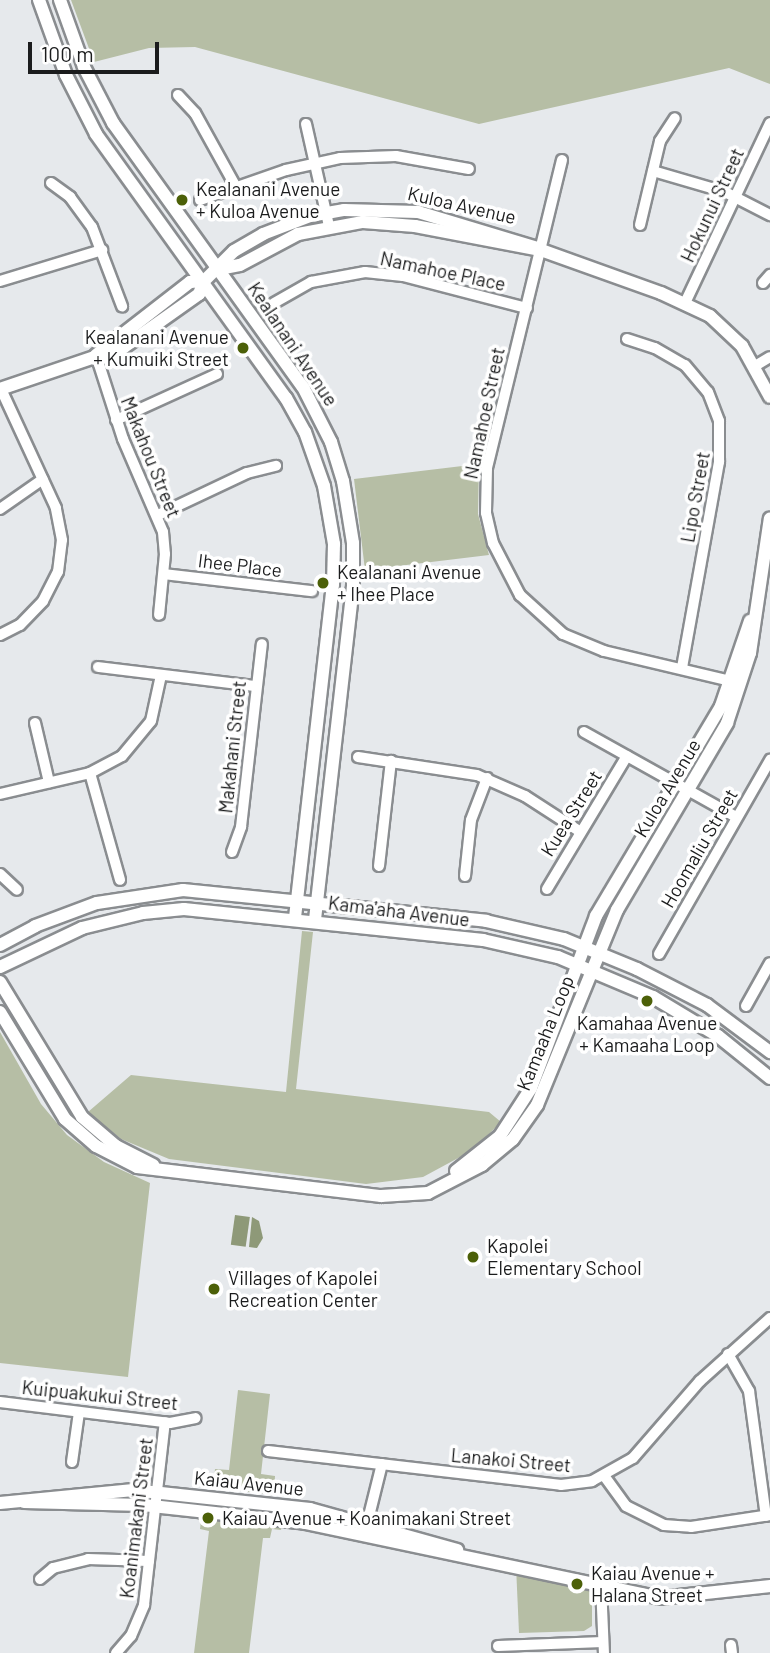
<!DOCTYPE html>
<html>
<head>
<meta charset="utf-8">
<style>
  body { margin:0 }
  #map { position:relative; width:770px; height:1653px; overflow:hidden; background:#e6e9ec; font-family:Barlow,sans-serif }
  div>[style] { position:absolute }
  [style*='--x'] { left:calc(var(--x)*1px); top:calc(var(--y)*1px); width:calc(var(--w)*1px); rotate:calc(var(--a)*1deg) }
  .green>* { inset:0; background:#b6bea5 }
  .water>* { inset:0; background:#8e9978; transform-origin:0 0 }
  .roads { filter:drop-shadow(2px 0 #8a8d90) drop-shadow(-2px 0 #8a8d90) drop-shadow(0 2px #8a8d90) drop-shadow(0 -2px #8a8d90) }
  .minor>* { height:10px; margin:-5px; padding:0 5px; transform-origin:5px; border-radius:5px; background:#fff }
  .tertiary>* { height:12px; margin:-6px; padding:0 6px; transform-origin:6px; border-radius:6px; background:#fff }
  .dots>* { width:19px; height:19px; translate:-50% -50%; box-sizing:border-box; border:4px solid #fff; border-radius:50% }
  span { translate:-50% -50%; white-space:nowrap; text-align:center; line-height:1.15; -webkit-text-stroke:7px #fff; paint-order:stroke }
  .poi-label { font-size:19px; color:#1b1c1d }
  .left { translate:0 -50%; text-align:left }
  .right { translate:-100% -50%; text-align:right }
  .street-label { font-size:19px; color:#1b1c1d }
  .scale { position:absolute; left:28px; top:42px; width:131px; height:32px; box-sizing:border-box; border:4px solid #1b1c1d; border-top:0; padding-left:9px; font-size:21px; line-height:24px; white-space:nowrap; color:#1b1c1d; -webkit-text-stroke:5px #fff; paint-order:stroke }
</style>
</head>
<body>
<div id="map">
  <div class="green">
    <i style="clip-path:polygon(71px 0,770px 0,770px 84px,729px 68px,479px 124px,195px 47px,149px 48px,94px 62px)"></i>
    <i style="clip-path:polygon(479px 464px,478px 514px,489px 555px,365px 570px,354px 479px)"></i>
    <i style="clip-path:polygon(302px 931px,313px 932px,296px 1089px,489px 1112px,501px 1122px,473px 1150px,423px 1177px,366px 1184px,169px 1159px,121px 1139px,88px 1112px,131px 1075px,286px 1092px)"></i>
    <i style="clip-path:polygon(0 1032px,41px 1104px,67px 1135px,104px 1162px,150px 1183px,128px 1377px,0 1363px)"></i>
    <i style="clip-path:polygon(238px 1390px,270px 1394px,261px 1474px,275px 1476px,274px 1495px,199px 1486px,200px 1477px,214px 1479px,215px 1469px,229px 1470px)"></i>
    <i style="clip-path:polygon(194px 1509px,282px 1519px,281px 1530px,272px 1529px,270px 1538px,263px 1538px,249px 1653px,194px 1653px,209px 1531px,200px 1529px,201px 1520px,192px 1518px)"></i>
    <i style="clip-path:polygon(516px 1566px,592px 1589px,592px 1626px,584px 1631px,519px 1633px)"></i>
  </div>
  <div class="water">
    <i style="left:235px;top:1215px;width:15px;height:30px;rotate:8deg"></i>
    <i style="clip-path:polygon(252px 1217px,259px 1221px,263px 1238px,257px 1248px,249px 1247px)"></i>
  </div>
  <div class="roads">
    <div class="minor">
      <i style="--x:178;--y:95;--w:25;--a:47"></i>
      <i style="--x:195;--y:113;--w:85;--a:61"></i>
      <i style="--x:306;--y:124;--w:105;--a:77.3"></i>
      <i style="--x:562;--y:160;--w:317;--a:103.7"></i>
      <i style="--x:487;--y:468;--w:45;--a:91.3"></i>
      <i style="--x:486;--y:513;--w:31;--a:77"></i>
      <i style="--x:493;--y:543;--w:59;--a:62.6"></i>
      <i style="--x:520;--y:595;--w:58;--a:42.2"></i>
      <i style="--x:563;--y:634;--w:44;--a:22.5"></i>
      <i style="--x:604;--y:651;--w:135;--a:13.3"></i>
      <i style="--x:653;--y:171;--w:75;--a:16.3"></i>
      <i style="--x:725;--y:192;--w:51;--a:27.1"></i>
      <i style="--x:51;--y:183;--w:24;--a:36"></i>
      <i style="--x:70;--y:197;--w:37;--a:54"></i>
      <i style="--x:92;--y:227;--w:85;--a:69.2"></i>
      <i style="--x:200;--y:200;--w:91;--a:-19.2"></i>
      <i style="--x:286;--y:170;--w:55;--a:-12.5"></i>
      <i style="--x:340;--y:158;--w:56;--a:-2"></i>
      <i style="--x:396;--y:156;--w:74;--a:10.1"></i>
      <i style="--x:640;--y:225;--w:86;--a:-76.6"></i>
      <i style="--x:660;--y:141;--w:27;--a:-57"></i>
      <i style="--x:0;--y:281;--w:107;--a:-16.9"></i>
      <i style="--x:763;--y:283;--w:11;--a:-49"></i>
      <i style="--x:274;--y:303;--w:43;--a:-29.6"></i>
      <i style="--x:311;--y:282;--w:55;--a:-10.5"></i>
      <i style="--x:365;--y:272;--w:38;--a:6"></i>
      <i style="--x:403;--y:276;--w:128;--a:14.5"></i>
      <i style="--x:685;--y:303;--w:199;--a:-64.7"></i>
      <i style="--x:627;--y:339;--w:29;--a:18"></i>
      <i style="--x:655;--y:348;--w:34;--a:30"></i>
      <i style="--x:685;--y:365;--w:35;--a:50"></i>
      <i style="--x:708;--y:392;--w:31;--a:69"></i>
      <i style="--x:719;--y:421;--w:41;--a:90"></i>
      <i style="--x:719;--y:462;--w:208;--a:100.2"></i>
      <i style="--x:96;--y:355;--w:88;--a:72.2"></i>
      <i style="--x:123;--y:439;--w:101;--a:66.7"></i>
      <i style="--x:163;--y:532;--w:22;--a:85"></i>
      <i style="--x:165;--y:554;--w:61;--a:95.6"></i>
      <i style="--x:755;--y:366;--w:17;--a:-31"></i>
      <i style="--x:116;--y:420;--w:111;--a:-24.5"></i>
      <i style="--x:0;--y:509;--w:52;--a:-34.9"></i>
      <i style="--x:158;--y:515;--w:98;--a:-25.3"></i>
      <i style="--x:247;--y:473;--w:30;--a:-14"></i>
      <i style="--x:164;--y:574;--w:149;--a:6.6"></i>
      <i style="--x:0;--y:635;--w:22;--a:-27"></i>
      <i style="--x:20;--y:625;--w:33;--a:-46"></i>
      <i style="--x:43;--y:601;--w:33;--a:-63"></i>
      <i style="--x:58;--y:572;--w:32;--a:-83"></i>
      <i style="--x:62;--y:540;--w:33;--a:-101"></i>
      <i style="--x:56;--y:508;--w:131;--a:-114.8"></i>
      <i style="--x:98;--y:667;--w:159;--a:6.9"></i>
      <i style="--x:35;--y:723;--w:61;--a:76.7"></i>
      <i style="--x:584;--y:732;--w:174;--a:29.2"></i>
      <i style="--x:358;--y:757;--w:120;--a:8.6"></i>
      <i style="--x:477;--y:775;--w:52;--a:23.6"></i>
      <i style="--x:525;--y:796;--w:64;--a:32.9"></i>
      <i style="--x:90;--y:773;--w:111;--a:74.3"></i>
      <i style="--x:0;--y:794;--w:92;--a:-13.1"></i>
      <i style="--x:90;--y:773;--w:36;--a:-28"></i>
      <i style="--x:122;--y:756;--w:45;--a:-50.4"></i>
      <i style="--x:151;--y:721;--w:47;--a:-77.7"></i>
      <i style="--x:232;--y:852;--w:27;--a:-70"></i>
      <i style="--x:241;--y:827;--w:184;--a:-83.5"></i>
      <i style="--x:379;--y:866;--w:106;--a:-83.5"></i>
      <i style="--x:0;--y:874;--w:23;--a:43"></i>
      <i style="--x:465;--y:876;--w:56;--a:-83.9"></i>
      <i style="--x:471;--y:820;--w:45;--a:-69.1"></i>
      <i style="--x:547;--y:889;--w:155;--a:-59"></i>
      <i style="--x:659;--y:954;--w:224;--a:-60.2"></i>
      <i style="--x:746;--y:1006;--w:49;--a:-60.8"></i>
      <i style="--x:728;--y:1354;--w:43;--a:60.4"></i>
      <i style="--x:749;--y:1391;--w:126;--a:82.3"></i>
      <i style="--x:0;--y:1402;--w:171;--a:7"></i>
      <i style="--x:170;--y:1423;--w:26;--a:-11"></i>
      <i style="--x:268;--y:1451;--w:295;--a:6.6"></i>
      <i style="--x:561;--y:1485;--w:31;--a:-7"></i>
      <i style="--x:592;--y:1481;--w:47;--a:-29.3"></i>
      <i style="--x:633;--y:1458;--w:102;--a:-49"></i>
      <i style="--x:700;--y:1381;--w:94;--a:-42"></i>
      <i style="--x:72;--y:1462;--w:50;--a:-82"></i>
      <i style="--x:605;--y:1477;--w:36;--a:54"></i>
      <i style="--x:626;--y:1506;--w:42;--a:26.6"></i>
      <i style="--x:664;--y:1525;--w:27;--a:4"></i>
      <i style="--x:691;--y:1527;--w:80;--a:-8.6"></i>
      <i style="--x:365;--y:1532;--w:70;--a:-76"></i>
      <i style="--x:40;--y:1579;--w:17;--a:-40"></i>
      <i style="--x:53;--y:1568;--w:36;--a:-14"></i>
      <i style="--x:88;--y:1559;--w:61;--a:1.9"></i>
      <i style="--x:601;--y:1585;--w:68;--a:87.5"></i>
      <i style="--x:731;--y:1645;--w:8;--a:83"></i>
      <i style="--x:498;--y:1646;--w:105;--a:-2.2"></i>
      <i style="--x:116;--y:1653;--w:23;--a:-49"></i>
      <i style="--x:131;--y:1636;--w:34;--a:-67"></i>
      <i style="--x:144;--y:1605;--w:184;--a:-83.5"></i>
    </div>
    <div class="tertiary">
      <i style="--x:39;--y:0;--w:80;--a:70.2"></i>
      <i style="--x:66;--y:75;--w:66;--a:63"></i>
      <i style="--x:96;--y:134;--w:325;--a:54.3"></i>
      <i style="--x:286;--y:398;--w:39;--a:61"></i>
      <i style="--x:305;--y:432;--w:57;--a:70.6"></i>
      <i style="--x:324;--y:486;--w:59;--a:80.2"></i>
      <i style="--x:334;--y:544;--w:40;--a:91.4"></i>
      <i style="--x:333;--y:584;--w:336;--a:96.5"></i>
      <i style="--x:60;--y:0;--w:71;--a:70.3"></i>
      <i style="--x:84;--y:67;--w:63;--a:62.6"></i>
      <i style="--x:113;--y:123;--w:325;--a:54.3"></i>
      <i style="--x:303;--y:387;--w:62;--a:63"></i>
      <i style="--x:331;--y:442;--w:41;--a:72.9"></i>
      <i style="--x:343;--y:481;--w:63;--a:80.8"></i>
      <i style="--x:353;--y:543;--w:43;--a:90"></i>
      <i style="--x:353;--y:586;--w:336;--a:96.5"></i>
      <i style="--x:219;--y:269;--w:21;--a:-11"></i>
      <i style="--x:240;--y:265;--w:66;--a:-28.1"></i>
      <i style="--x:298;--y:234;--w:66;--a:-10.5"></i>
      <i style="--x:363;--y:222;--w:52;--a:4.4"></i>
      <i style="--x:415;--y:226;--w:128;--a:10.8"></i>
      <i style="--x:541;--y:250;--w:127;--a:19.7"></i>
      <i style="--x:661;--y:293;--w:54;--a:25.1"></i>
      <i style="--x:710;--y:316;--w:44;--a:43.2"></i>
      <i style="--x:742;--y:346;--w:58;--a:61.2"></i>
      <i style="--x:204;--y:281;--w:42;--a:-45"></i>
      <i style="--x:234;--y:251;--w:34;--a:-30"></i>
      <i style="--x:263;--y:234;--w:50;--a:-21"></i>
      <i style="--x:310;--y:216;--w:35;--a:-10"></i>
      <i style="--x:344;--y:210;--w:74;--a:1.5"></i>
      <i style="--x:418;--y:212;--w:124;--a:16.8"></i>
      <i style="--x:96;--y:355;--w:119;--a:-37.8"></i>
      <i style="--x:190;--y:282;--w:14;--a:-4"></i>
      <i style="--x:0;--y:389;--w:131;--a:-18.7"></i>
      <i style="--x:124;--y:347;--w:92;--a:-35.2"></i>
      <i style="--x:199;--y:294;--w:14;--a:-69"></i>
      <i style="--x:0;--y:945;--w:40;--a:-28"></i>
      <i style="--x:35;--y:926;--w:66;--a:-20.4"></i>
      <i style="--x:97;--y:903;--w:87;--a:-8.6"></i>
      <i style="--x:183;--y:890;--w:305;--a:5.8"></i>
      <i style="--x:486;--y:921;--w:80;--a:13"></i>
      <i style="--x:564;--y:939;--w:79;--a:22.3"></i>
      <i style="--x:637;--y:969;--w:79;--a:27.2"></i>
      <i style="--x:707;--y:1005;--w:79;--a:36.7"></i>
      <i style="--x:0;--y:967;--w:91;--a:-25.4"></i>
      <i style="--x:82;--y:928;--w:63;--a:-13.8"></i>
      <i style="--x:143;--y:913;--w:41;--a:-5.6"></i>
      <i style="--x:184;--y:909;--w:301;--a:5.9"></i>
      <i style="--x:483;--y:940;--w:77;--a:12.8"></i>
      <i style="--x:558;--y:957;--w:103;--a:22.8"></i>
      <i style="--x:653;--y:997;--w:76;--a:31"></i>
      <i style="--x:718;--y:1036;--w:67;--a:38.9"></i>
      <i style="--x:0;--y:982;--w:158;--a:58.7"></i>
      <i style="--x:82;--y:1117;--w:45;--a:40.5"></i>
      <i style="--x:116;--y:1146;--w:42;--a:27.2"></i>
      <i style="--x:0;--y:1012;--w:125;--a:58.7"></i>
      <i style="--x:65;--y:1119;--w:41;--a:41.1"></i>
      <i style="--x:96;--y:1146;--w:46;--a:27.1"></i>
      <i style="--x:137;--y:1167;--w:246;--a:6.8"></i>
      <i style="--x:381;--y:1196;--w:47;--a:-3.7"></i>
      <i style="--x:428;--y:1193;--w:61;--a:-27.4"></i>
      <i style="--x:482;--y:1165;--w:40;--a:-40"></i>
      <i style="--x:513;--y:1139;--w:42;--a:-54.8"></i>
      <i style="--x:537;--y:1105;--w:211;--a:-67.7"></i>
      <i style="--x:617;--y:910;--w:217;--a:-59.5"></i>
      <i style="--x:727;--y:723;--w:74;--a:-71.8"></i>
      <i style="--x:750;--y:653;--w:136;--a:-81.6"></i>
      <i style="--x:456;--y:1171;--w:56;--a:-38.5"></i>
      <i style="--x:500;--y:1136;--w:57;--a:-57.1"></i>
      <i style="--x:531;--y:1088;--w:184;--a:-69.3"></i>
      <i style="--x:596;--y:916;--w:244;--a:-59.2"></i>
      <i style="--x:721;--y:706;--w:90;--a:-71.2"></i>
      <i style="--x:24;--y:1502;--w:119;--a:1.4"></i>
      <i style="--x:143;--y:1505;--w:163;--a:6.3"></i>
      <i style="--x:305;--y:1523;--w:363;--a:11.9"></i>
      <i style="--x:660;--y:1598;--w:111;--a:-6.2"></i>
      <i style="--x:0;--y:1503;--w:134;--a:-5.6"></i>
      <i style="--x:133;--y:1490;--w:178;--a:6.1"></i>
      <i style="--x:310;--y:1509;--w:153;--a:15.6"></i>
    </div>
  </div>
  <div class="dots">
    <i style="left:182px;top:200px;background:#4c6008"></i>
    <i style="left:243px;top:348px;background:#4c6008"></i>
    <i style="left:323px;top:583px;background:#4c6008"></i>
    <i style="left:647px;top:1001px;background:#4c6008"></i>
    <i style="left:473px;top:1257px;background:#4c6008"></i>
    <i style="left:214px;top:1289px;background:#4c6008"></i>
    <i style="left:208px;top:1518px;background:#4c6008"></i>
    <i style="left:577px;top:1584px;background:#4c6008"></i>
  </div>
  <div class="poi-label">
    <span class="left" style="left:196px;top:200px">Kealanani Avenue<br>+ Kuloa Avenue</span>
    <span class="right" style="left:229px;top:348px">Kealanani Avenue<br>+ Kumuiki Street</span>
    <span class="left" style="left:337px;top:583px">Kealanani Avenue<br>+ Ihee Place</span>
    <span style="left:647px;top:1034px">Kamahaa Avenue<br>+ Kamaaha Loop</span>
    <span class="left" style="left:487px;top:1257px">Kapolei<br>Elementary School</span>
    <span class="left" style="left:228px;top:1289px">Villages of Kapolei<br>Recreation Center</span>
    <span class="left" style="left:222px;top:1518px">Kaiau Avenue + Koanimakani Street</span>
    <span class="left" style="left:591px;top:1584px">Kaiau Avenue +<br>Halana Street</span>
  </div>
  <div class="street-label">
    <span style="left:462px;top:205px;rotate:13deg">Kuloa Avenue</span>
    <span style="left:712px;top:205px;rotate:-65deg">Hokunui Street</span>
    <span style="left:443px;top:271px;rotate:12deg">Namahoe Place</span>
    <span style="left:293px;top:344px;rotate:56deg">Kealanani Avenue</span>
    <span style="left:484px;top:413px;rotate:-78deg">Namahoe Street</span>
    <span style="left:151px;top:457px;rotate:68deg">Makahou Street</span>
    <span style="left:695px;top:497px;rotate:-80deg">Lipo Street</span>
    <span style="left:240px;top:565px;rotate:7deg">Ihee Place</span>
    <span style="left:232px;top:747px;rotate:-84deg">Makahani Street</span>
    <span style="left:667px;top:788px;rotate:-59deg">Kuloa Avenue</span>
    <span style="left:571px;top:813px;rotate:-58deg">Kuea Street</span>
    <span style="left:699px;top:848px;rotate:-60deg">Hoomaliu Street</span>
    <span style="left:399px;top:911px;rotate:7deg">Kama'aha Avenue</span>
    <span style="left:545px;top:1033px;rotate:-68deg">Kamaaha Loop</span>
    <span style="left:100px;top:1395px;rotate:6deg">Kuipuakukui Street</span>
    <span style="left:511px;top:1460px;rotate:5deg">Lanakoi Street</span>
    <span style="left:249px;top:1483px;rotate:6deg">Kaiau Avenue</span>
    <span style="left:136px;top:1518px;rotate:-83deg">Koanimakani Street</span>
  </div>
  <div class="scale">100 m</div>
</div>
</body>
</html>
